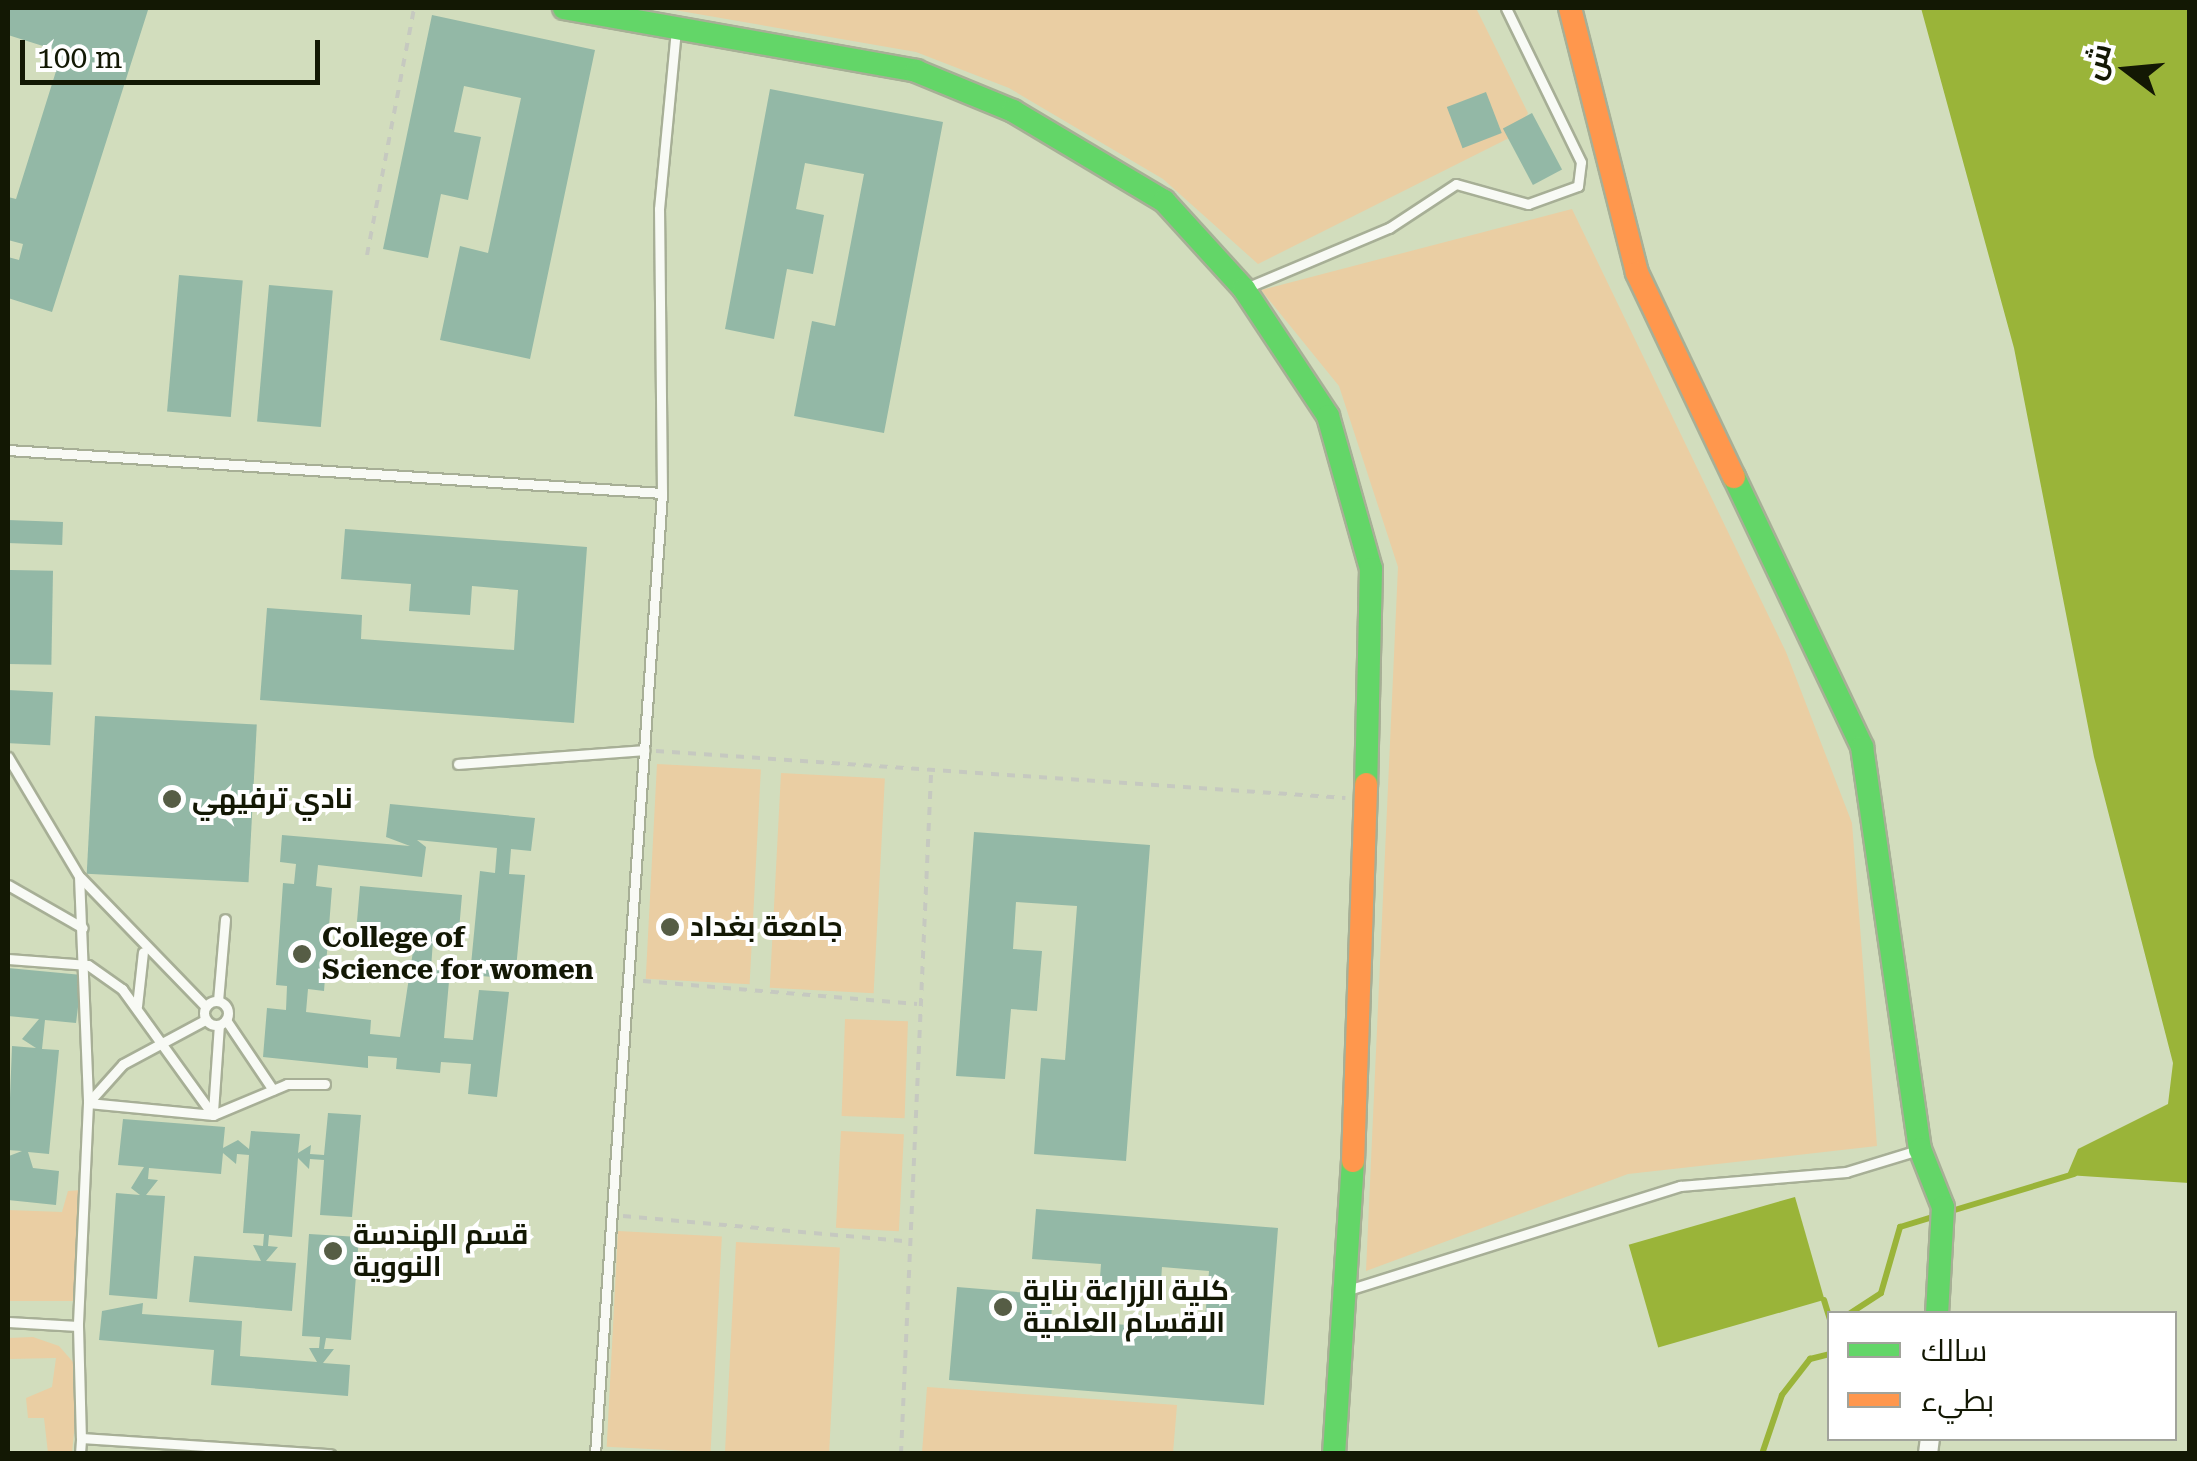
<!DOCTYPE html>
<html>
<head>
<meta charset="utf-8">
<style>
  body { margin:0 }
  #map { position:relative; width:2197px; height:1461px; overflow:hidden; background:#d2ddbd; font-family:"Roboto Serif",Cairo,serif }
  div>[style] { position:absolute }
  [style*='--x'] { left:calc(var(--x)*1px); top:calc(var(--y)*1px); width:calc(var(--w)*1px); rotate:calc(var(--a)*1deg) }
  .green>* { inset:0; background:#eacea3; transform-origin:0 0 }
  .water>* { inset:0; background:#9ab439; transform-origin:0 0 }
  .stream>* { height:6px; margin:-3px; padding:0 3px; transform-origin:3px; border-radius:3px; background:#9ab439 }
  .building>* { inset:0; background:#93b8a6; transform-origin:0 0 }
  .path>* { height:4px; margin-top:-2px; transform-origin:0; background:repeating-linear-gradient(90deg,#c6c9c0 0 8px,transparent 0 16px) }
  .roads { filter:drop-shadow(2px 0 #a7af96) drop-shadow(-2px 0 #a7af96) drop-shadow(0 2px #a7af96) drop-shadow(0 -2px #a7af96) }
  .lane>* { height:9px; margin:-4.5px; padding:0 4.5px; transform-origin:4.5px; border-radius:4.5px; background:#f8faf5 }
  .lane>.ring { margin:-4.5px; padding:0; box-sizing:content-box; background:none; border:9px solid #f8faf5; border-radius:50% }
  .street>* { height:18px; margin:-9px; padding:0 9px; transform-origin:9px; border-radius:9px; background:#f8faf5 }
  .fast>* { height:22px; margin:-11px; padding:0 11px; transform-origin:11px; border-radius:11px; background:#63d668 }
  .slow>* { height:22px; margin:-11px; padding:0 11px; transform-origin:11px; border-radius:11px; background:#ff974d }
  .dots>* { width:28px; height:28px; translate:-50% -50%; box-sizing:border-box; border:5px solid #fff; border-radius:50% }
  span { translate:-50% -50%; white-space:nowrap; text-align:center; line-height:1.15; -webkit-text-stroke:8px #fff; paint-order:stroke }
  .poi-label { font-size:28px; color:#131804; font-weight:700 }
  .left { translate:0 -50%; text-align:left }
  .frame { position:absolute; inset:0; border:10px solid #131804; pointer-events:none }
  .legend { position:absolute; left:1827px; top:1311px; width:350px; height:130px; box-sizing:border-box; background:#fff; border:2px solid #a1a39b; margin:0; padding:12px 18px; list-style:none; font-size:30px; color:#131804 }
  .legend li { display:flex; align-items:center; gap:20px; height:50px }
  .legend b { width:50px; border:2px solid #a1a39b }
  .north { position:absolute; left:2077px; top:20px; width:100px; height:100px; -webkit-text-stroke:8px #fff; paint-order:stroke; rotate:286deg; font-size:28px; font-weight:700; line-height:40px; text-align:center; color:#131804 }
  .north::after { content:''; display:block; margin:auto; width:35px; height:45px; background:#131804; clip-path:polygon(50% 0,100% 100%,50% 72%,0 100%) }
  .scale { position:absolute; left:20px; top:40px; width:300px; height:45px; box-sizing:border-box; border:5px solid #131804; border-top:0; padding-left:12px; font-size:30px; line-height:35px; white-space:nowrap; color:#131804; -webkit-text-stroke:8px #fff; paint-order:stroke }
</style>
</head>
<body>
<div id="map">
  <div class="green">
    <i style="clip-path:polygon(663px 8px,1476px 8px,1528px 113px,1515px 135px,1258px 264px,1163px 179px,1009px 88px,916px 52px)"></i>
    <i style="clip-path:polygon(1572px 209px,1786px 652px,1852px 823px,1877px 1146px,1628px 1174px,1366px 1271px,1398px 567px,1339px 386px,1261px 290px)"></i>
    <i style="left:657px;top:764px;width:104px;height:215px;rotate:3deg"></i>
    <i style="left:781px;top:773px;width:104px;height:215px;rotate:3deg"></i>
    <i style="left:845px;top:1019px;width:63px;height:97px;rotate:2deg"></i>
    <i style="left:841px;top:1131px;width:63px;height:97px;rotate:3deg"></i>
    <i style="clip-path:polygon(81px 1190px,77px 1301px,8px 1301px,8px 1210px,62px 1212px,68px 1191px)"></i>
    <i style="left:618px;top:1231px;width:104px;height:216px;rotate:3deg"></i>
    <i style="left:736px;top:1242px;width:104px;height:211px;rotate:3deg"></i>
    <i style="clip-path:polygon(33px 1337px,59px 1346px,80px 1370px,72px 1453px,48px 1453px,44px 1418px,28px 1418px,26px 1398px,52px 1387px,56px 1358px,8px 1359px,8px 1338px)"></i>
    <i style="clip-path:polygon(927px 1387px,1177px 1405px,1173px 1453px,922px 1453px)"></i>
  </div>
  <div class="water">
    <i style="clip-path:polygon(1921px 8px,2189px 8px,2189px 1183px,2067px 1175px,2078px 1149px,2168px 1104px,2173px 1063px,2094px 757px,2014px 348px)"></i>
    <i style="left:1795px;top:1197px;width:107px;height:173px;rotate:74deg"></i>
  </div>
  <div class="stream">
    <i style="--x:1948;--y:1212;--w:132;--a:-16.8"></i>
    <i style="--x:1824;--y:1300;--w:21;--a:73"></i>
    <i style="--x:1849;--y:1314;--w:38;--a:-33"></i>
    <i style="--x:1881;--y:1293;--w:69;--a:-73.9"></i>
    <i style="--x:1900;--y:1227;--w:38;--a:-17"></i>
    <i style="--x:1762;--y:1454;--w:62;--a:-71.3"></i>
    <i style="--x:1782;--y:1395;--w:46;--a:-52.1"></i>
    <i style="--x:1810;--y:1359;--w:21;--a:-14"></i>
  </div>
  <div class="building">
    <i style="clip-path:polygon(8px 8px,148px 10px,52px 312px,8px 298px,8px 257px,19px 260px,23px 244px,8px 240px,8px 197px,16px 199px,62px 52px,8px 35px)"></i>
    <i style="clip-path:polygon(432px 15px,595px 50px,530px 359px,440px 340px,460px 246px,488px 253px,521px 98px,464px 86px,454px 132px,481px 137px,468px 200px,441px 194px,428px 258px,383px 249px)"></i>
    <i style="clip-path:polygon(770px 89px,943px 122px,884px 433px,794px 416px,812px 321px,835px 326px,864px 174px,805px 163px,796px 209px,824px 215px,813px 274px,787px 269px,774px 339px,725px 329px)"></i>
    <i style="left:1486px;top:92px;width:44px;height:42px;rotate:69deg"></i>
    <i style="left:1532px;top:113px;width:64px;height:33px;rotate:62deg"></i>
    <i style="left:179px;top:275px;width:64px;height:137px;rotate:5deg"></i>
    <i style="left:269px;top:285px;width:64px;height:137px;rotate:5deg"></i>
    <i style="left:8px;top:520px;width:55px;height:23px;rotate:2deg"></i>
    <i style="clip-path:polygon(345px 529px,587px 547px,574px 723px,260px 700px,267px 608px,362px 615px,361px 639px,514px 650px,518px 590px,472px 586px,470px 615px,409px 611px,411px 584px,341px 579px)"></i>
    <i style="left:10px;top:570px;width:43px;height:94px;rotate:1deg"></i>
    <i style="left:8px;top:690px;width:45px;height:53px;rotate:3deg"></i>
    <i style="left:95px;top:716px;width:162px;height:158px;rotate:3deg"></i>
    <i style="clip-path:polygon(390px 804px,535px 818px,531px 851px,511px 849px,509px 874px,525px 875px,515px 979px,470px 975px,480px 871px,495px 873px,497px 848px,417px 840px,426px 847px,422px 877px,318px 865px,316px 886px,332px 888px,324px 991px,308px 989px,306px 1012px,371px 1020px,370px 1034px,400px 1037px,415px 938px,356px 933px,360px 886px,462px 895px,458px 942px,433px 940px,431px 969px,450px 970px,444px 1038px,473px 1040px,479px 990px,509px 992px,497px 1097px,468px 1094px,471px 1064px,441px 1062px,440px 1073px,396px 1069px,397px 1058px,368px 1056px,368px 1068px,263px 1057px,267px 1008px,286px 1010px,287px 986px,276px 985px,283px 883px,294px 884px,296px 864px,280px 862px,282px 835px,410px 846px,386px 837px)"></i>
    <i style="clip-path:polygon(974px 832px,1150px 845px,1126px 1161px,1034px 1154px,1041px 1058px,1065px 1060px,1077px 906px,1016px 902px,1013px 949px,1042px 951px,1037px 1011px,1011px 1009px,1005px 1079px,956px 1076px)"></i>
    <i style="clip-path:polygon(8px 968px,82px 975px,76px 1023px,45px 1020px,42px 1049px,59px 1050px,49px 1154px,28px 1152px,33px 1168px,59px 1171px,56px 1205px,8px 1200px,9px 1156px,22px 1151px,8px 1150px,12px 1046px,36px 1048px,22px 1039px,39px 1019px,8px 1016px)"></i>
    <i style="clip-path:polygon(328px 1113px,361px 1115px,352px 1217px,320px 1215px,324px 1160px,310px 1159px,309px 1169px,298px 1158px,292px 1237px,269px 1235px,268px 1246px,278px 1247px,266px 1261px,296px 1263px,292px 1311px,189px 1302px,194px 1256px,261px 1261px,253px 1245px,263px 1246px,264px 1234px,243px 1233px,249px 1155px,237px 1154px,236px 1164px,223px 1153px,221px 1174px,149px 1168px,148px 1179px,158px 1180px,146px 1195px,165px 1196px,157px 1299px,109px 1295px,116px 1193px,140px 1195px,131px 1188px,144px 1167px,118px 1165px,123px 1119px,225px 1127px,223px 1148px,238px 1140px,249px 1149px,251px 1131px,300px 1134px,298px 1153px,311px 1145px,310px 1154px,324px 1155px)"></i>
    <i style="clip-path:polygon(1036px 1209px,1278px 1228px,1264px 1405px,949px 1380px,957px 1287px,1053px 1295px,1051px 1319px,1204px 1331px,1209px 1271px,1162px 1267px,1160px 1296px,1099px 1291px,1101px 1264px,1032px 1259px)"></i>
    <i style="clip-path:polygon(309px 1234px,359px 1237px,351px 1340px,326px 1338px,324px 1349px,334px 1349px,323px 1363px,350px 1365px,348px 1396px,211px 1385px,214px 1350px,99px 1340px,102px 1311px,143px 1303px,142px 1314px,242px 1321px,240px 1356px,317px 1362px,309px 1348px,319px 1348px,320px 1337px,302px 1336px)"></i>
  </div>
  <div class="path">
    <i style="--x:367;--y:255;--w:251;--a:-79.2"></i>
    <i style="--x:656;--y:751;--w:691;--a:3.9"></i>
    <i style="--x:643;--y:981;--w:275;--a:4.8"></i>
    <i style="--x:623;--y:1216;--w:290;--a:5.1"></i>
    <i style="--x:901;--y:1454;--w:681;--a:-87.47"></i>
  </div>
  <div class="roads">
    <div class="lane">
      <i style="--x:1246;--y:288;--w:155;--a:-22.8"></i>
      <i style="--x:1389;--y:228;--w:80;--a:-33.3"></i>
      <i style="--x:1456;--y:184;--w:75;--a:15.5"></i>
      <i style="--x:1528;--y:204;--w:53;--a:-19.8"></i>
      <i style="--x:1578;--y:186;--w:24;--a:-83"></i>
      <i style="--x:1581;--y:162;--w:171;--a:-116"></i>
      <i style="--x:8;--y:450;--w:655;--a:3.76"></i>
      <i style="--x:8;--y:757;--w:139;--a:59.2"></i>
      <i style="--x:79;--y:876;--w:227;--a:87.7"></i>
      <i style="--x:88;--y:1103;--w:223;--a:92.6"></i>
      <i style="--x:458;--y:764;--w:187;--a:-4.3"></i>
      <i style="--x:81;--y:878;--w:178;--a:45.9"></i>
      <i style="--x:8;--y:885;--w:86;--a:29.8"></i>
      <i style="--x:8;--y:959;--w:80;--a:4.3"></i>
      <i style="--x:88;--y:965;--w:42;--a:35.2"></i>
      <i style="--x:122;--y:989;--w:155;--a:54.2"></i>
      <i class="ring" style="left:204px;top:1001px;width:15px;height:15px"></i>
      <i style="--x:218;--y:1001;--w:82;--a:-85.1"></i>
      <i style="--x:137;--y:1006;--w:54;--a:-83.7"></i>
      <i style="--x:226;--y:1020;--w:84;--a:56.1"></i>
      <i style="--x:88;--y:1103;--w:126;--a:5.5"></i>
      <i style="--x:213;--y:1115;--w:80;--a:-22.7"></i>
      <i style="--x:287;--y:1084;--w:38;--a:0"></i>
      <i style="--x:88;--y:1103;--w:52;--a:-48.1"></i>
      <i style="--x:123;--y:1064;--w:93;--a:-28.2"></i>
      <i style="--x:213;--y:1112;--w:87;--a:-86.1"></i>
      <i style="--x:1348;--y:1290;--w:348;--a:-17.4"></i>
      <i style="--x:1680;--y:1186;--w:167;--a:-4.8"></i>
      <i style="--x:1846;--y:1172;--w:75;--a:-17"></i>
      <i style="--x:8;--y:1322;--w:70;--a:3.3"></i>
      <i style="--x:78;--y:1326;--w:112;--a:88.5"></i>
      <i style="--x:81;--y:1438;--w:250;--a:3.7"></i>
      <i style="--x:80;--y:1454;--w:16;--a:-86"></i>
      <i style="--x:595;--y:1454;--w:963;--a:-86.01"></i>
      <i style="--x:662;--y:493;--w:284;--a:-90.6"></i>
      <i style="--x:659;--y:209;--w:180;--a:-84.6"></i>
    </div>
    <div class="street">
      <i style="--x:1928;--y:1454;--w:16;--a:-83"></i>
    </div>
    <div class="fast">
      <i style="--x:564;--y:8;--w:358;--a:10.1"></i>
      <i style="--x:916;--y:71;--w:105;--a:22.4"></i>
      <i style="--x:1013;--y:111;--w:176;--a:30.8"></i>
      <i style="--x:1164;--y:201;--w:119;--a:47.7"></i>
      <i style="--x:1244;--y:289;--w:152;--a:56.5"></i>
      <i style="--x:1328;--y:416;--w:159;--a:74.3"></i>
      <i style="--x:1371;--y:569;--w:215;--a:91.3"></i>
      <i style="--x:1734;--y:477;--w:299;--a:64.6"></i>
      <i style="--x:1862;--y:747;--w:406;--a:81.8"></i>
      <i style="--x:1920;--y:1149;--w:62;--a:68.4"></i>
      <i style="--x:1943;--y:1207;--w:107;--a:93.2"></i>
      <i style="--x:1334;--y:1454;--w:294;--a:-86.3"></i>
    </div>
    <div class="slow">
      <i style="--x:1570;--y:8;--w:273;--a:75.8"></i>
      <i style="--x:1637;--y:273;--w:226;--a:64.6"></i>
      <i style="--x:1353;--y:1161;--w:377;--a:-88"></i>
    </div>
  </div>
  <div class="dots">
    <i style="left:172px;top:799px;background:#565d45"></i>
    <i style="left:670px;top:927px;background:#565d45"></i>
    <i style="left:302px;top:954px;background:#565d45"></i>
    <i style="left:333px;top:1251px;background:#565d45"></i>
    <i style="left:1003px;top:1307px;background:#565d45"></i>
  </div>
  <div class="poi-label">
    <span class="left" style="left:192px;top:799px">نادي ترفيهي</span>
    <span class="left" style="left:690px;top:927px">جامعة بغداد</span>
    <span class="left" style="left:322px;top:954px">College of<br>Science for women</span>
    <span class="left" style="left:353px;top:1251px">قسم الهندسة<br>النووية</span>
    <span class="left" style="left:1023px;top:1307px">كلية الزراعة بناية<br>الاقسام العلمية</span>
  </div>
  <div class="frame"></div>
  <ul class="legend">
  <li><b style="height:12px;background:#63d668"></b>سالك</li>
  <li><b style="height:12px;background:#ff974d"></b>بطيء</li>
  </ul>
  <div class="north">ش</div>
  <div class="scale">100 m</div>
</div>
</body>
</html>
